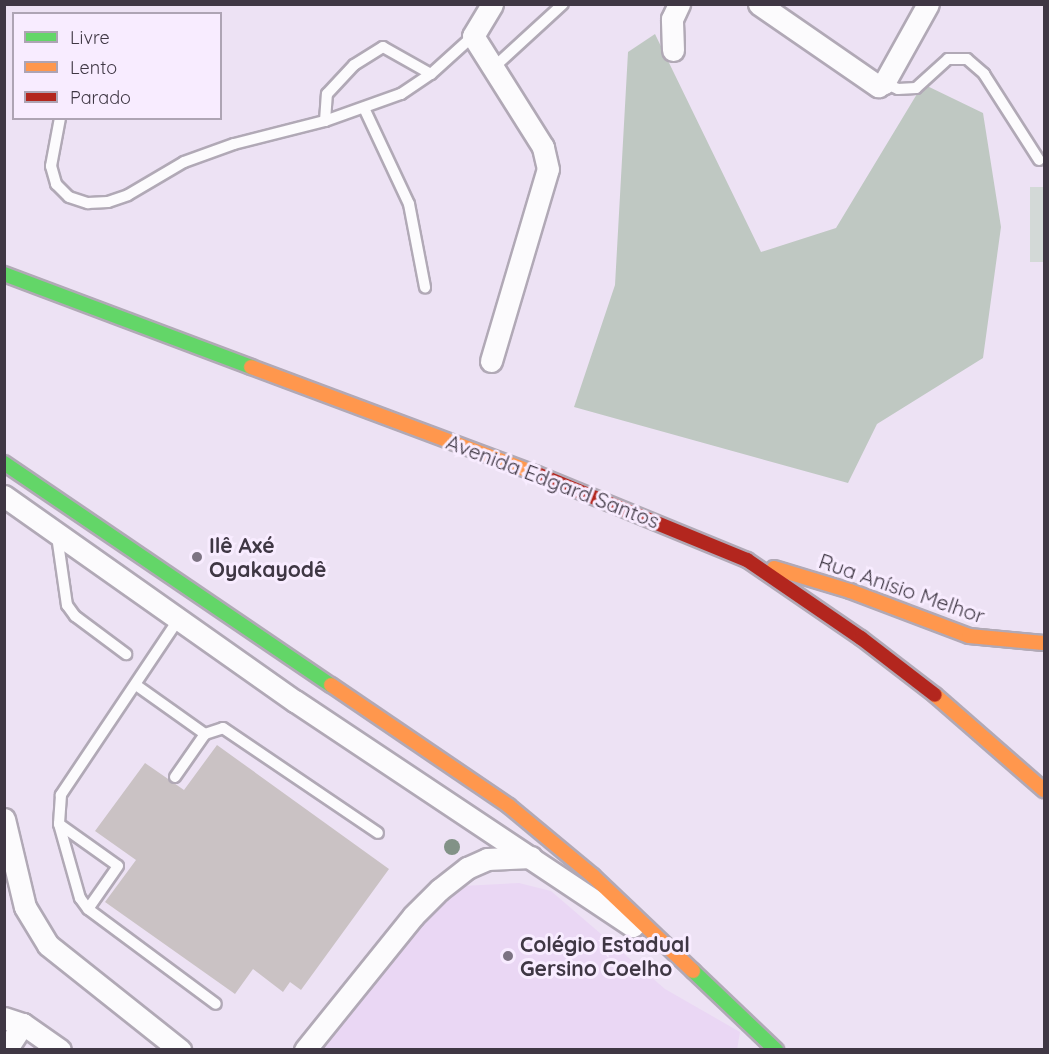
<!DOCTYPE html>
<html>
<head>
<meta charset="utf-8">
<style>
  body { margin:0 }
  #map { position:relative; width:1049px; height:1054px; overflow:hidden; background:#ede2f4; font-family:Quicksand,sans-serif }
  div>[style] { position:absolute }
  [style*='--x'] { left:calc(var(--x)*1px); top:calc(var(--y)*1px); width:calc(var(--w)*1px); rotate:calc(var(--a)*1deg) }
  .built>* { inset:0; background:#ead7f4 }
  .green>* { inset:0; background:#d3d9d7; transform-origin:0 0 }
  .forest>* { inset:0; background:#bfc8c2 }
  .building>* { inset:0; background:#cac2c4 }
  .roads { filter:drop-shadow(2px 0 #b1a9b6) drop-shadow(-2px 0 #b1a9b6) drop-shadow(0 2px #b1a9b6) drop-shadow(0 -2px #b1a9b6) }
  .lane>* { height:10px; margin:-5px; padding:0 5px; transform-origin:5px; border-radius:5px; background:#fcfbfd }
  .street>* { height:21px; margin:-10.5px; padding:0 10.5px; transform-origin:10.5px; border-radius:10.5px; background:#fcfbfd }
  .fast>* { height:14px; margin:-7px; padding:0 7px; transform-origin:7px; border-radius:7px; background:#63d668 }
  .slow>* { height:14px; margin:-7px; padding:0 7px; transform-origin:7px; border-radius:7px; background:#ff974d }
  .jam>* { height:14px; margin:-7px; padding:0 7px; transform-origin:7px; border-radius:7px; background:#b3261e }
  .trees>* { width:16px; height:16px; margin:-8px; border-radius:50%; background:#829287 }
  .dots>* { width:16px; height:16px; translate:-50% -50%; box-sizing:border-box; border:3px solid #f8ecff; border-radius:50% }
  span { translate:-50% -50%; white-space:nowrap; text-align:center; line-height:1.15; -webkit-text-stroke:6px #f8ecff; paint-order:stroke }
  .street-label { font-size:21px; color:#3f3744 }
  .poi-label { font-size:21px; color:#3f3744; font-weight:700 }
  .left { translate:0 -50%; text-align:left }
  .frame { position:absolute; inset:0; border:6px solid #3f3744; pointer-events:none }
  .legend { position:absolute; left:12px; top:12px; width:210px; height:108px; box-sizing:border-box; background:#f8ecff; border:2px solid #aea4b4; margin:0; padding:8px 10px; list-style:none; font-size:18px; color:#3f3744 }
  .legend li { display:flex; align-items:center; gap:12px; height:30px }
  .legend b { width:30px; border:2px solid #aea4b4 }
</style>
</head>
<body>
<div id="map">
  <div class="built">
    <i style="clip-path:polygon(519px 883px,551px 891px,665px 989px,740px 1032px,737px 1050px,319px 1050px,412px 923px,462px 886px)"></i>
  </div>
  <div class="green">
    <i style="left:1044px;top:187px;width:75px;height:14px;rotate:90deg"></i>
  </div>
  <div class="forest">
    <i style="clip-path:polygon(655px 34px,761px 252px,836px 228px,923px 84px,983px 113px,1001px 227px,983px 358px,877px 424px,848px 483px,574px 407px,615px 285px,628px 52px)"></i>
  </div>
  <div class="building">
    <i style="clip-path:polygon(217px 745px,389px 869px,301px 990px,290px 982px,283px 992px,253px 969px,235px 994px,105px 902px,136px 860px,95px 831px,145px 763px,184px 790px)"></i>
  </div>
  <div class="roads">
    <div class="lane">
      <i style="--x:492;--y:69;--w:96;--a:-42.5"></i>
      <i style="--x:884;--y:83;--w:15;--a:23"></i>
      <i style="--x:898;--y:89;--w:18;--a:-3"></i>
      <i style="--x:916;--y:88;--w:43;--a:-42.2"></i>
      <i style="--x:948;--y:59;--w:19;--a:0"></i>
      <i style="--x:967;--y:59;--w:23;--a:41"></i>
      <i style="--x:984;--y:74;--w:102;--a:57.4"></i>
      <i style="--x:364;--y:108;--w:106;--a:64.9"></i>
      <i style="--x:409;--y:204;--w:85;--a:79.1"></i>
      <i style="--x:60;--y:118;--w:49;--a:100.6"></i>
      <i style="--x:51;--y:166;--w:19;--a:74"></i>
      <i style="--x:56;--y:184;--w:18;--a:45"></i>
      <i style="--x:69;--y:197;--w:20;--a:18"></i>
      <i style="--x:88;--y:203;--w:20;--a:-3"></i>
      <i style="--x:108;--y:202;--w:21;--a:-19"></i>
      <i style="--x:128;--y:195;--w:65;--a:-30.5"></i>
      <i style="--x:184;--y:162;--w:53;--a:-19.8"></i>
      <i style="--x:234;--y:144;--w:94;--a:-14.2"></i>
      <i style="--x:325;--y:121;--w:81;--a:-19.6"></i>
      <i style="--x:401;--y:94;--w:36;--a:-34"></i>
      <i style="--x:431;--y:74;--w:57;--a:-42.1"></i>
      <i style="--x:325;--y:121;--w:27;--a:-86"></i>
      <i style="--x:327;--y:94;--w:40;--a:-47"></i>
      <i style="--x:354;--y:65;--w:34;--a:-32"></i>
      <i style="--x:383;--y:47;--w:55;--a:29.4"></i>
      <i style="--x:57;--y:536;--w:70;--a:81.8"></i>
      <i style="--x:67;--y:605;--w:14;--a:54"></i>
      <i style="--x:75;--y:616;--w:64;--a:36.7"></i>
      <i style="--x:178;--y:620;--w:211;--a:123.8"></i>
      <i style="--x:61;--y:795;--w:29;--a:94"></i>
      <i style="--x:59;--y:824;--w:77;--a:74.2"></i>
      <i style="--x:80;--y:898;--w:14;--a:54"></i>
      <i style="--x:88;--y:909;--w:159;--a:36.6"></i>
      <i style="--x:136;--y:685;--w:85;--a:35.4"></i>
      <i style="--x:175;--y:777;--w:52;--a:-55.1"></i>
      <i style="--x:205;--y:734;--w:19;--a:-18"></i>
      <i style="--x:223;--y:728;--w:187;--a:34.1"></i>
      <i style="--x:59;--y:824;--w:72;--a:35.4"></i>
      <i style="--x:118;--y:866;--w:52;--a:124.9"></i>
    </div>
    <div class="street">
      <i style="--x:759;--y:4;--w:145;--a:34.6"></i>
      <i style="--x:878;--y:86;--w:7;--a:-27"></i>
      <i style="--x:884;--y:83;--w:90;--a:-60.9"></i>
      <i style="--x:673;--y:50;--w:31;--a:-92"></i>
      <i style="--x:672;--y:19;--w:17;--a:-65"></i>
      <i style="--x:491;--y:361;--w:200;--a:-73.5"></i>
      <i style="--x:548;--y:169;--w:23;--a:-103"></i>
      <i style="--x:543;--y:147;--w:131;--a:-122.2"></i>
      <i style="--x:473;--y:36;--w:37;--a:-59"></i>
      <i style="--x:4;--y:496;--w:356;--a:35.2"></i>
      <i style="--x:295;--y:701;--w:406;--a:33.7"></i>
      <i style="--x:4;--y:819;--w:90;--a:76.6"></i>
      <i style="--x:25;--y:907;--w:44;--a:58.8"></i>
      <i style="--x:48;--y:945;--w:169;--a:38.5"></i>
      <i style="--x:4;--y:1018;--w:20;--a:18"></i>
      <i style="--x:23;--y:1024;--w:45;--a:35.1"></i>
      <i style="--x:6;--y:1050;--w:31;--a:-57"></i>
      <i style="--x:305;--y:1050;--w:172;--a:-51.1"></i>
      <i style="--x:413;--y:916;--w:37;--a:-45"></i>
      <i style="--x:439;--y:890;--w:36;--a:-38"></i>
      <i style="--x:467;--y:868;--w:22;--a:-24"></i>
      <i style="--x:487;--y:859;--w:44;--a:-2.6"></i>
    </div>
    <div class="fast">
      <i style="--x:4;--y:274;--w:264;--a:20.6"></i>
      <i style="--x:4;--y:463;--w:395;--a:34.2"></i>
      <i style="--x:693;--y:971;--w:115;--a:43.6"></i>
    </div>
    <div class="slow">
      <i style="--x:251;--y:367;--w:305;--a:20.5"></i>
      <i style="--x:774;--y:568;--w:79;--a:16.8"></i>
      <i style="--x:850;--y:591;--w:127;--a:20.7"></i>
      <i style="--x:969;--y:636;--w:75;--a:5.3"></i>
      <i style="--x:331;--y:685;--w:215;--a:34.2"></i>
      <i style="--x:509;--y:806;--w:109;--a:39.8"></i>
      <i style="--x:593;--y:876;--w:138;--a:43.5"></i>
      <i style="--x:935;--y:695;--w:145;--a:41.1"></i>
    </div>
    <div class="jam">
      <i style="--x:537;--y:474;--w:227;--a:22.3"></i>
      <i style="--x:747;--y:560;--w:138;--a:34.4"></i>
      <i style="--x:861;--y:638;--w:93;--a:37.6"></i>
    </div>
  </div>
  <div class="trees">
    <i style="left:452px;top:847px"></i>
  </div>
  <div class="dots">
    <i style="left:197px;top:557px;background:#7c7382"></i>
    <i style="left:508px;top:956px;background:#7c7382"></i>
  </div>
  <div class="street-label">
    <span style="left:553px;top:481px;rotate:21deg">Avenida Edgard Santos</span>
    <span style="left:902px;top:588px;rotate:19deg">Rua Anísio Melhor</span>
  </div>
  <div class="poi-label">
    <span class="left" style="left:209px;top:557px">Ilê Axé<br>Oyakayodê</span>
    <span class="left" style="left:520px;top:956px">Colégio Estadual<br>Gersino Coelho</span>
  </div>
  <div class="frame"></div>
  <ul class="legend">
  <li><b style="height:8px;background:#63d668"></b>Livre</li>
  <li><b style="height:8px;background:#ff974d"></b>Lento</li>
  <li><b style="height:8px;background:#b3261e"></b>Parado</li>
  </ul>
</div>
</body>
</html>
